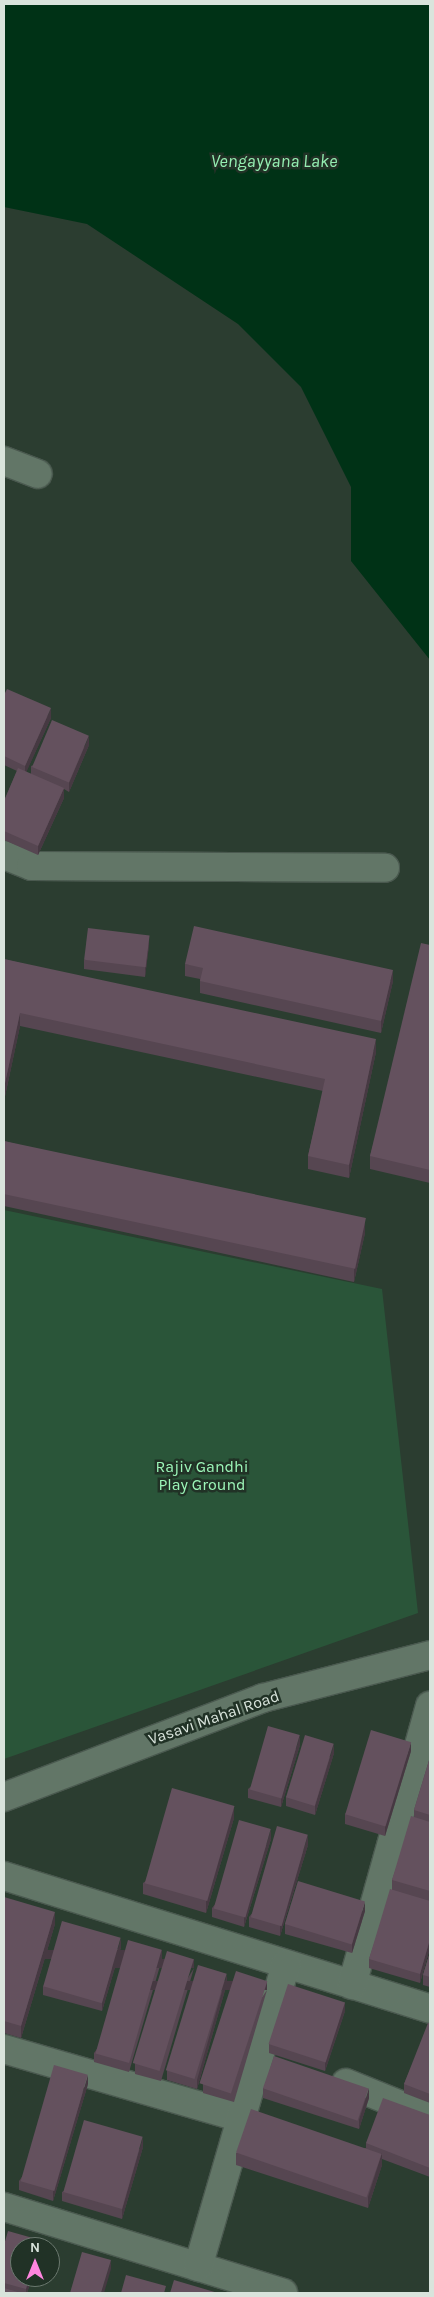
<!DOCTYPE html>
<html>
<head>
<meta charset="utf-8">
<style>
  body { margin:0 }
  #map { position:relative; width:434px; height:2297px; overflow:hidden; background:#2b3d30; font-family:Karla,sans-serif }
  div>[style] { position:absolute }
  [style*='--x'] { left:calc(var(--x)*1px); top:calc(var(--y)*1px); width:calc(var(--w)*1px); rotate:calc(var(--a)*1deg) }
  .green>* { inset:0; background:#2a5539 }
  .water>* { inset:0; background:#003216 }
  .roads { filter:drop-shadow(1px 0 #4a594f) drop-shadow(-1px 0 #4a594f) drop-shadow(0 1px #4a594f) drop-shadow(0 -1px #4a594f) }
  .minor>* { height:28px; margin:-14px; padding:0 14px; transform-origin:14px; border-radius:14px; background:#627667 }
  .wall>* { inset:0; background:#564651 }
  .shaded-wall>* { inset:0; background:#463942; transform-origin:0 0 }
  .building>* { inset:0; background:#64515e; transform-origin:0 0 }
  span { translate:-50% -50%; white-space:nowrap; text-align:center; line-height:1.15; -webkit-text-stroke:5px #213226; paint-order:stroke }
  .park-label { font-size:16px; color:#9cf6b8 }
  .street-label { font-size:16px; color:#d9e4dc }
  .water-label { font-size:18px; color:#95efb2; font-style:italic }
  .frame { position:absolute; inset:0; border:5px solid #d9e4dc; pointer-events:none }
  .north { position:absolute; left:10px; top:2237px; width:50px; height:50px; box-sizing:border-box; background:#213226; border:1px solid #6b796f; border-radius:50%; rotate:0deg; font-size:14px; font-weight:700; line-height:20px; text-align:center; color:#d9e4dc }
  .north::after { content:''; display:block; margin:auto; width:18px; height:22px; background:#ff85df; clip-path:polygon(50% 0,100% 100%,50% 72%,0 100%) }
</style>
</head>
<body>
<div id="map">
  <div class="green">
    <i style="clip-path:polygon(4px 1210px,382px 1289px,418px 1613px,4px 1759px)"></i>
  </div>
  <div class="water">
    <i style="clip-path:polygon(4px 4px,430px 4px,430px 660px,351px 561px,351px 487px,301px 387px,238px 324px,87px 224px,4px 207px)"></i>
  </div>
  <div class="roads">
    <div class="minor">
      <i style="--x:4;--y:461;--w:36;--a:21"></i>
      <i style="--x:4;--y:855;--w:29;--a:22"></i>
      <i style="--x:31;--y:866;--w:354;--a:0.3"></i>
      <i style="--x:4;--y:1797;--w:277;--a:-20.9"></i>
      <i style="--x:263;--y:1698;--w:172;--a:-14.4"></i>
      <i style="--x:4;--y:1876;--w:446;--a:17.3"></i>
      <i style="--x:352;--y:1985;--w:290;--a:-74.4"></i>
      <i style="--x:4;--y:2049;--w:247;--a:16.2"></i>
      <i style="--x:346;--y:2083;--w:91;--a:22"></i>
      <i style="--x:4;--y:2207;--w:292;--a:17.1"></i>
      <i style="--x:198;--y:2267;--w:315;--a:-73.8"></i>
    </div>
  </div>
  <div class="wall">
    <i style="clip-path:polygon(4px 695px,51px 718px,26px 772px,31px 774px,31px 766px,89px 745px,69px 792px,64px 789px,64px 798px,38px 855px,4px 840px,4px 801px,17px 771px,4px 765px)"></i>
    <i style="clip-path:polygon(149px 945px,145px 977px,84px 969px,84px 960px)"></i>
    <i style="clip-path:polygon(430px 945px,430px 1183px,370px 1169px,370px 1156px)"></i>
    <i style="clip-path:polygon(4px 959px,376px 1052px,349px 1178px,308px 1169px,308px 1156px,323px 1091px,20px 1026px,4px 1101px)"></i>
    <i style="clip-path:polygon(185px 964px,393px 981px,381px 1033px,200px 993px,200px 979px,185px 976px)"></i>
    <i style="clip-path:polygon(4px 1141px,365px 1233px,354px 1282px,4px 1206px)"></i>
    <i style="clip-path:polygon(300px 1745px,281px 1807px,248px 1798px,248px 1789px)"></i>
    <i style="clip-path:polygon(411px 1751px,385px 1836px,345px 1824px,345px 1814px)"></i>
    <i style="clip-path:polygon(334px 1753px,315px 1815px,286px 1806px,286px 1797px)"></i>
    <i style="clip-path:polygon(430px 1757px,430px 1948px,420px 1983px,369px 1968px,369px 1959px,392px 1890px,392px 1880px,414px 1817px,414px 1810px)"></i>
    <i style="clip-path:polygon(234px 1818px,206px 1913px,143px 1894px,143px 1883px)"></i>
    <i style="clip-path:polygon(271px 1839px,244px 1927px,212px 1917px,212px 1908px)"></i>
    <i style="clip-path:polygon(308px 1845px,280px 1936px,249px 1927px,249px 1917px)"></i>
    <i style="clip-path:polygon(4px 1897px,55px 1924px,21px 2038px,4px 2033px)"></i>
    <i style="clip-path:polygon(365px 1911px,352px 1953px,285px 1934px,285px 1924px)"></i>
    <i style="clip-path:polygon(121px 1947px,102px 2011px,43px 1995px,43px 1986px)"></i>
    <i style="clip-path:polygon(430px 1952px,430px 1987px,423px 1985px,423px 1975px)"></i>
    <i style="clip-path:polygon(162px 1959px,129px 2072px,94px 2062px,94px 2053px)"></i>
    <i style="clip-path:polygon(194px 1968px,161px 2081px,135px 2074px,135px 2064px)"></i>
    <i style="clip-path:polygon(227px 1983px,197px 2089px,167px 2080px,167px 2071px)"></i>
    <i style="clip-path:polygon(267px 1990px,234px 2102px,203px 2093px,203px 2084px)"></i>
    <i style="clip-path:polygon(345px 2011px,325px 2071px,269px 2053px,269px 2044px)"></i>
    <i style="clip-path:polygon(430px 2023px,430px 2103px,404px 2093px,404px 2084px)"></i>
    <i style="clip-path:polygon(88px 2084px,53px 2201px,19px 2190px,19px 2181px)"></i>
    <i style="clip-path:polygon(263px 2088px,369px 2098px,359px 2129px,263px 2098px)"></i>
    <i style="clip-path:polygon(430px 2115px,430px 2177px,382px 2159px,382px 2165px,368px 2208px,236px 2165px,236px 2153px,366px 2148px,366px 2143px)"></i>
    <i style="clip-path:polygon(143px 2147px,122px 2219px,62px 2201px,62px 2192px)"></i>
    <i style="clip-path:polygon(4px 2245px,40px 2247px,20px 2277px,32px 2277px,27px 2293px,4px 2293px)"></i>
  </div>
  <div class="shaded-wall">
    <i style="clip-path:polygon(51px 708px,51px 718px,25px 775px,25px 766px)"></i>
    <i style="clip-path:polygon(89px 736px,89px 745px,69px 792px,69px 783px)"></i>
    <i style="clip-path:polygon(64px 788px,64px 798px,38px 855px,38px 846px)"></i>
    <i style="clip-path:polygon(149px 936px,149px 945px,145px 977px,145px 967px)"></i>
    <i style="clip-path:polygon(393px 970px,393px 981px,381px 1033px,381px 1021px)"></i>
    <i style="clip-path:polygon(20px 1013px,20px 1026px,4px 1101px,4px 1088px)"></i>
    <i style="clip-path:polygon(376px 1039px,376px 1052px,349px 1178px,349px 1165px)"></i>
    <i style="clip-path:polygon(365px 1220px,365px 1233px,354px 1282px,354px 1269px)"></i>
    <i style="clip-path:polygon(300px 1735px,300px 1745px,281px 1807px,281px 1798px)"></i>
    <i style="clip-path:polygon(411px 1742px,411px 1751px,385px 1836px,385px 1826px)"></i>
    <i style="clip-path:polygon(334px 1744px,334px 1753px,315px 1815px,315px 1806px)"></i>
    <i style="clip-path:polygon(234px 1806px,234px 1818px,206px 1913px,206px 1901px)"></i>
    <i style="clip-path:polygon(271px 1829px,271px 1839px,244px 1927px,244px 1917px)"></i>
    <i style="clip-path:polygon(308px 1835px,308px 1845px,280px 1936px,280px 1926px)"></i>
    <i style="clip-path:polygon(365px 1902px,365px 1911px,352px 1953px,352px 1944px)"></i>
    <i style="clip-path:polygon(55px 1912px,55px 1924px,21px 2038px,21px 2026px)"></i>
    <i style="clip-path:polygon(121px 1938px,121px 1947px,102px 2011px,102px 2002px)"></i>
    <i style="clip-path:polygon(430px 1939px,430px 1948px,420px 1983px,420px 1974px)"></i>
    <i style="left:162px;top:1950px;width:9px;height:118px;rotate:90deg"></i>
    <i style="left:194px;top:1959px;width:9px;height:118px;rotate:90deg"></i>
    <i style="clip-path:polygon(227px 1974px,227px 1983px,197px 2089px,197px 2080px)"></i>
    <i style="left:267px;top:1981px;width:9px;height:117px;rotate:90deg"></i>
    <i style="clip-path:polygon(345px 2002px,345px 2011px,325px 2071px,325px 2062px)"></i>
    <i style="clip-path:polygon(88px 2075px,88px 2084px,53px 2201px,53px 2191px)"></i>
    <i style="clip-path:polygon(369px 2088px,369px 2098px,359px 2129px,359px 2120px)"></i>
    <i style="clip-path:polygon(143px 2137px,143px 2147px,122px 2219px,122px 2210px)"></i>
    <i style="clip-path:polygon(382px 2153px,382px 2165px,368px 2208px,368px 2197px)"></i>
    <i style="clip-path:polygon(111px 2260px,111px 2269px,104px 2293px,101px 2293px)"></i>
    <i style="clip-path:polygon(29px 2277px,32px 2277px,27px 2293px,26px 2293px,26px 2289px)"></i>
  </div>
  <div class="building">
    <i style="clip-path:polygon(7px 689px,51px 708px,25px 766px,4px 756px,4px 695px)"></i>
    <i style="left:52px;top:720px;width:40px;height:51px;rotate:23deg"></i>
    <i style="clip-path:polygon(18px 768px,64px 788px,38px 846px,4px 831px,4px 801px)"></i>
    <i style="clip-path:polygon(194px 926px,393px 970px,381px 1021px,200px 981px,203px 968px,185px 964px)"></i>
    <i style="left:88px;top:928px;width:62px;height:32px;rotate:7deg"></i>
    <i style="clip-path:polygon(421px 943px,430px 945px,430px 1170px,370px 1156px)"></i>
    <i style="clip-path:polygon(4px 959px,376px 1039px,349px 1165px,308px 1156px,325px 1079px,20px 1013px,4px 1088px)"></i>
    <i style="left:4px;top:1141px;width:370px;height:52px;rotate:12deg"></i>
    <i style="left:268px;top:1726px;width:33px;height:66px;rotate:16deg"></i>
    <i style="left:371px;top:1730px;width:42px;height:88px;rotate:17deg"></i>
    <i style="left:305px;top:1735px;width:30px;height:65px;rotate:17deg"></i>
    <i style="clip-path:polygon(430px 1757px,430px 1815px,414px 1810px)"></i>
    <i style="left:172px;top:1788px;width:65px;height:99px;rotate:16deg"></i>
    <i style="clip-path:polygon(411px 1816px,430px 1822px,430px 1891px,392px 1880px)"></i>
    <i style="left:239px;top:1820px;width:33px;height:92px;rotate:16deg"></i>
    <i style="left:277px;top:1826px;width:32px;height:95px;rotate:16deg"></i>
    <i style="left:298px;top:1881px;width:70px;height:45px;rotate:17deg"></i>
    <i style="clip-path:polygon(390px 1889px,430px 1901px,430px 1939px,420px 1974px,369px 1959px)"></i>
    <i style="clip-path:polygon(4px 1897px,55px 1912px,21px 2026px,4px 2021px)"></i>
    <i style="left:62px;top:1921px;width:61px;height:68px;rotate:16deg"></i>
    <i style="left:128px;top:1940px;width:35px;height:118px;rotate:16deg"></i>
    <i style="left:167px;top:1951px;width:28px;height:117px;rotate:17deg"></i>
    <i style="clip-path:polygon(430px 1952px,430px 1977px,423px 1975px)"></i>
    <i style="left:198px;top:1965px;width:30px;height:110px;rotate:17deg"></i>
    <i style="left:236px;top:1971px;width:33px;height:118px;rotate:18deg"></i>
    <i style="left:288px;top:1984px;width:60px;height:63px;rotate:18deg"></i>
    <i style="clip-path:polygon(428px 2023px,430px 2023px,430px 2094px,404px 2084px)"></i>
    <i style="left:274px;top:2056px;width:100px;height:34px;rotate:19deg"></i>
    <i style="left:54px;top:2065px;width:35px;height:121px;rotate:16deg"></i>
    <i style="clip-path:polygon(383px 2098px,430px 2115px,430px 2168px,366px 2143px)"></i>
    <i style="left:251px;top:2109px;width:138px;height:46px;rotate:19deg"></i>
    <i style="left:84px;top:2120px;width:61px;height:75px;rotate:16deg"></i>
    <i style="clip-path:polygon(8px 2231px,40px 2240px,38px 2247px,20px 2247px,20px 2277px,29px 2277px,26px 2289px,4px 2283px,4px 2245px)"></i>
    <i style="clip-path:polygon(82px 2252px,111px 2260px,101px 2293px,70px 2293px)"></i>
    <i style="clip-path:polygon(126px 2275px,166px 2286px,164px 2293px,121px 2293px)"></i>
    <i style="clip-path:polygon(174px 2280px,218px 2293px,170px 2293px)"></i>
    <i style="clip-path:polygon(4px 2288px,21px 2293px,4px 2293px)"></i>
  </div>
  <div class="park-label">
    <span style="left:202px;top:1476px">Rajiv Gandhi<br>Play Ground</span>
  </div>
  <div class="street-label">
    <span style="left:214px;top:1718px;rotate:-19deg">Vasavi Mahal Road</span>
  </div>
  <div class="water-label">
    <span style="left:274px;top:161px">Vengayyana Lake</span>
  </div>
  <div class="frame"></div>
  <div class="north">N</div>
</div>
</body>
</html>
